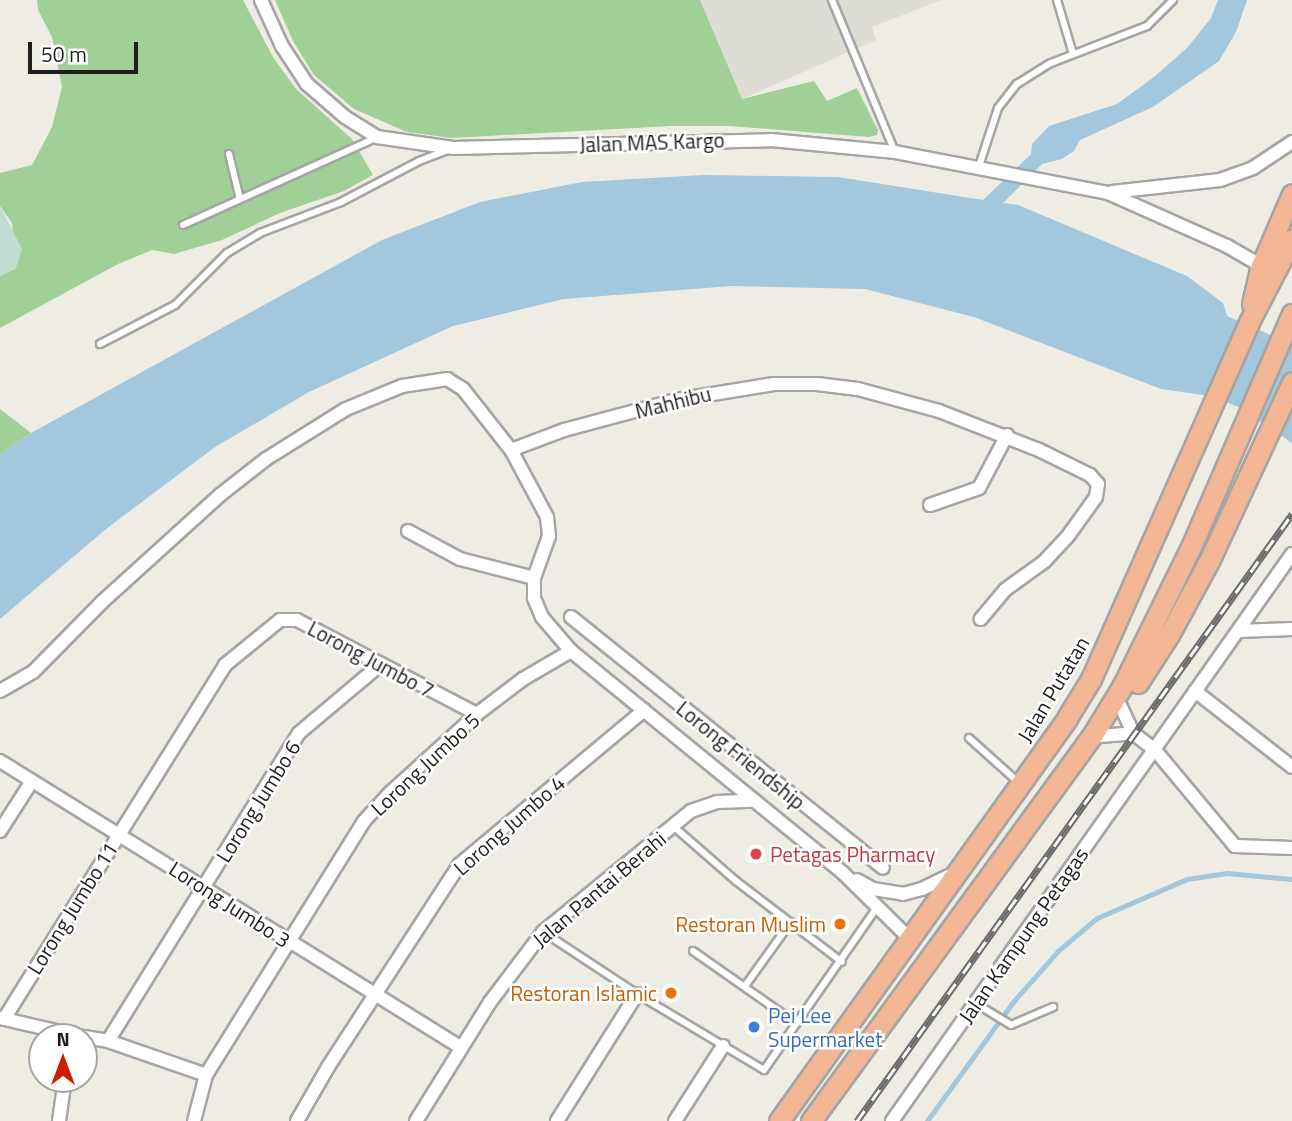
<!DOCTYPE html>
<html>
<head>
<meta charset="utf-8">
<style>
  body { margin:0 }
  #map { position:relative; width:1292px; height:1121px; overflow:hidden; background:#efede3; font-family:"Titillium Web",sans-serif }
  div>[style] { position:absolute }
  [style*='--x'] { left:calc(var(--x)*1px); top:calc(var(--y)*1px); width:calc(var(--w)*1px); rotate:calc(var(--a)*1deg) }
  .airport>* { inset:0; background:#dddcd5 }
  .forest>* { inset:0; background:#a0cf98 }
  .wetland>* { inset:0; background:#c0ddd4 }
  .water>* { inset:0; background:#a3c7dd }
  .stream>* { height:4.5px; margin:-2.25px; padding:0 2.25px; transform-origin:2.25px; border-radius:2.25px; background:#a3c7dd }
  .roads { filter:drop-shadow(2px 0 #a5a5a5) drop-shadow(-2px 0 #a5a5a5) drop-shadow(0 2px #a5a5a5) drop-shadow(0 -2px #a5a5a5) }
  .service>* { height:6px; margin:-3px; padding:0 3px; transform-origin:3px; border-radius:3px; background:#fff }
  .minor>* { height:12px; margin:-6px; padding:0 6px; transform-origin:6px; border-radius:6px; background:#fff }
  .trunk>* { height:19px; margin:-9.5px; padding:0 9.5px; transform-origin:9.5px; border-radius:9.5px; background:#f2b694 }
  .rail>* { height:7px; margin-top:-3.5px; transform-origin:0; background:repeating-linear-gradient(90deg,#fff 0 13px,#6c6c6c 0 26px); box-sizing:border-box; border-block:2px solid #6c6c6c }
  .dots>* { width:19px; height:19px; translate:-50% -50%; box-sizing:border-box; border:4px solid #fff; border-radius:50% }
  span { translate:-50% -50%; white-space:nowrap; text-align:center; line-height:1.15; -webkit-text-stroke:5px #fff; paint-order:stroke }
  .street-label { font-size:21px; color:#1e1e1e }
  .health-label { font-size:21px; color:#be3a42 }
  .left { translate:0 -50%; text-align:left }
  .food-label { font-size:21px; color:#c56008 }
  .right { translate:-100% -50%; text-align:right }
  .shop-label { font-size:21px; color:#366cbe }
  .north { position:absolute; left:28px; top:1023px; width:70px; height:70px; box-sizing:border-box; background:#fff; border:2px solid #a5a5a5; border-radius:50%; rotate:0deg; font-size:19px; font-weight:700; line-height:28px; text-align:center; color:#1e1e1e }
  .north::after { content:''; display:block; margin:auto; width:24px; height:32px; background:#cb1e00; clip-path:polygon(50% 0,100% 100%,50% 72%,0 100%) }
  .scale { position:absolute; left:28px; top:42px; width:110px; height:32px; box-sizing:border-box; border:4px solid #1e1e1e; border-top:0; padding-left:9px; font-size:21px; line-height:24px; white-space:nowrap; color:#1e1e1e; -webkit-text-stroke:5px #fff; paint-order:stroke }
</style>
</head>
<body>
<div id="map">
  <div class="airport">
    <i style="clip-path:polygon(700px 0,941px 0,872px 27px,876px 40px,742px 99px)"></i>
  </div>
  <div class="forest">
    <i style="clip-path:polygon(37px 0,243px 0,273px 57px,296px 89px,352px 139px,373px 175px,344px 191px,280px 213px,222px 240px,174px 254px,152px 250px,118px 264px,0 328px,0 276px,16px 268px,12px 223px,0 206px,0 173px,32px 165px,52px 127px,62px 87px,52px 37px,38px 10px)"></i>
    <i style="clip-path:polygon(275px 0,700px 0,742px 99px,814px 81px,827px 101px,857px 88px,878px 130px,877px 135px,869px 137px,729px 126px,671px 126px,451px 138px,407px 132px,354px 109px,314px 75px,293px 41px)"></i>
    <i style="clip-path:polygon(0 409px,31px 433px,0 455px)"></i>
  </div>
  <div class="wetland">
    <i style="clip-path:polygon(0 206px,22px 249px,16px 268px,0 276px)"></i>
  </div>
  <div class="water">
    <i style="clip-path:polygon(1218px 0,1247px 0,1236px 32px,1219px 61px,1153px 107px,1080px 140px,1074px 151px,1062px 159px,1042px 164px,1003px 203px,1018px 205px,1187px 276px,1223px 303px,1227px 316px,1292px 344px,1292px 443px,1241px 408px,1210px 396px,1161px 389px,974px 317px,865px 289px,732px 286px,564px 299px,453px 326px,309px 392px,215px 447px,106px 529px,0 619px,0 455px,31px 433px,382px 240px,480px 202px,582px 182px,703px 175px,838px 177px,983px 200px,1031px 154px,1032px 144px,1049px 126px,1117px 104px,1154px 77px,1187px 48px,1211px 18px)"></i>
  </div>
  <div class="stream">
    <i style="--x:927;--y:1121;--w:147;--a:-54.1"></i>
    <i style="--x:1013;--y:1002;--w:68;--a:-48.6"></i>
    <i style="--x:1058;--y:951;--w:51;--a:-40.2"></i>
    <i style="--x:1097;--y:918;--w:98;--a:-23.4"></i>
    <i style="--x:1187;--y:879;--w:40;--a:-8.5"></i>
    <i style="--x:1227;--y:873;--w:65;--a:5.3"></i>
  </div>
  <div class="roads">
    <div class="service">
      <i style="--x:832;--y:0;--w:162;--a:67.5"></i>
      <i style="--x:1057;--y:0;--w:56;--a:73.5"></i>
      <i style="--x:229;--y:154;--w:46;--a:76.3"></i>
      <i style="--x:978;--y:169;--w:64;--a:-71.8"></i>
      <i style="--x:998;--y:108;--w:31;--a:-52"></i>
      <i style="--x:1017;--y:84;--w:40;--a:-32"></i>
      <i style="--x:1051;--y:63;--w:103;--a:-21.1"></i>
      <i style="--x:1147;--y:26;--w:37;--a:-45"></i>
      <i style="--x:183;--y:225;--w:212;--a:-24.3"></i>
      <i style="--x:100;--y:344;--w:85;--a:-27.5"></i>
      <i style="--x:175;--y:305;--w:74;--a:-45"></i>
      <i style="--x:227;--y:253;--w:39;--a:-31"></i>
      <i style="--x:260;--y:233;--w:87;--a:-20.9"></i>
      <i style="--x:341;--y:202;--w:88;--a:-27.7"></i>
      <i style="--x:419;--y:161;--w:31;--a:-21"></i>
      <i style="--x:969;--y:738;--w:64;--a:41.9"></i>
      <i style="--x:673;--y:826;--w:84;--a:41.1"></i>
      <i style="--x:736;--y:881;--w:133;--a:37.4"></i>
      <i style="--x:543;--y:932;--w:113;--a:33.4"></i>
      <i style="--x:637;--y:994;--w:148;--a:30.9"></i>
      <i style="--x:764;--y:1070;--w:200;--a:-55.2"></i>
      <i style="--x:693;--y:951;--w:126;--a:35"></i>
      <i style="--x:745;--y:986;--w:79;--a:-54.3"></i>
      <i style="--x:975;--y:1003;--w:42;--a:31.4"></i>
      <i style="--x:1011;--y:1025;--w:46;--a:-23.2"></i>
    </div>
    <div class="minor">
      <i style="--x:261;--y:0;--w:51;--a:65.5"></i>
      <i style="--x:282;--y:46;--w:45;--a:56.7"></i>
      <i style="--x:307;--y:84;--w:50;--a:41"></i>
      <i style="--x:345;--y:117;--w:38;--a:32"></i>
      <i style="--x:377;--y:137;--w:77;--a:8.2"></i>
      <i style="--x:453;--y:148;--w:318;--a:-1.4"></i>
      <i style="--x:771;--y:140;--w:125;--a:5.5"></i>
      <i style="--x:895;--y:152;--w:217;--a:10.9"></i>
      <i style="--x:1108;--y:193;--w:130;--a:24"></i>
      <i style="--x:1227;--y:246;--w:39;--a:30"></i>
      <i style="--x:1112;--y:192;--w:109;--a:-6.3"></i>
      <i style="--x:1220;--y:180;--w:35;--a:-20"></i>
      <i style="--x:1253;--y:168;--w:47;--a:-33.7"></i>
      <i style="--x:930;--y:505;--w:52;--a:-19.1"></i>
      <i style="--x:979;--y:488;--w:60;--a:-62.2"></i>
      <i style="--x:408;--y:531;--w:59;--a:28.3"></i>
      <i style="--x:460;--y:559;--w:76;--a:14.4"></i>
      <i style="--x:571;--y:617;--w:400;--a:38.8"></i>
      <i style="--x:1238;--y:631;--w:54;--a:-2.1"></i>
      <i style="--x:0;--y:691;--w:39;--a:-30"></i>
      <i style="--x:34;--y:671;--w:97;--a:-45.4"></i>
      <i style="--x:102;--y:602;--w:159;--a:-42.2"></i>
      <i style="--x:220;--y:495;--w:58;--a:-38"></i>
      <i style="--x:266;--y:459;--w:94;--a:-32"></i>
      <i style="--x:346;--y:409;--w:61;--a:-22.3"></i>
      <i style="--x:402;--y:386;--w:46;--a:-8.8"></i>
      <i style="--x:447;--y:379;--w:19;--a:32"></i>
      <i style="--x:463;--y:389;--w:78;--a:51.8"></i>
      <i style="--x:1195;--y:691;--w:123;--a:38.1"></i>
      <i style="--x:1121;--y:707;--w:29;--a:65"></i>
      <i style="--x:1133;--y:733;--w:28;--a:38"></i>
      <i style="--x:1155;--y:750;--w:125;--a:50.2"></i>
      <i style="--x:1235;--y:846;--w:57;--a:2"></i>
      <i style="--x:1101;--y:736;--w:32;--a:-5"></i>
      <i style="--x:0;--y:761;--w:542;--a:31.87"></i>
      <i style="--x:0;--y:831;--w:59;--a:-57.4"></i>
      <i style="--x:857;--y:880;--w:18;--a:29"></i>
      <i style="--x:873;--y:889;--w:30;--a:9"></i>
      <i style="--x:903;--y:894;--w:20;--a:-15"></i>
      <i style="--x:922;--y:889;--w:32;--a:-26"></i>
      <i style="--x:909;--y:938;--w:94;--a:-135.4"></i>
      <i style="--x:842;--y:872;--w:350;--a:-140.8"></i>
      <i style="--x:571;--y:651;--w:45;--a:-130.5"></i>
      <i style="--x:542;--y:617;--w:21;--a:-113"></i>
      <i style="--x:534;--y:598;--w:20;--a:-90"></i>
      <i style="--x:534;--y:578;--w:45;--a:-70.3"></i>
      <i style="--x:549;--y:536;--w:19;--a:-96"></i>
      <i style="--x:547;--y:517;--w:76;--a:-118.2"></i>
      <i style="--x:511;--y:450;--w:57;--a:-20.7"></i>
      <i style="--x:564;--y:430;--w:116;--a:-15"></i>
      <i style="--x:676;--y:400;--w:99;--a:-9.3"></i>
      <i style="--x:774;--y:384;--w:43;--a:0"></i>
      <i style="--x:817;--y:384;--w:41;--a:7"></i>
      <i style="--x:858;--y:389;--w:84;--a:15.2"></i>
      <i style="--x:939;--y:411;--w:107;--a:21.3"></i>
      <i style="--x:1039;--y:450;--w:57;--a:26.1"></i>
      <i style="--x:1090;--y:475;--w:12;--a:48"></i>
      <i style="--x:1098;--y:484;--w:13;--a:99"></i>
      <i style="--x:1096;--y:497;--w:48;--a:125.7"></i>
      <i style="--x:1068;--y:536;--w:34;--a:133"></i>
      <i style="--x:1045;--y:561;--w:49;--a:144.1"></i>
      <i style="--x:1005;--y:590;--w:38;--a:130"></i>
      <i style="--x:0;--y:1018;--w:84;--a:13"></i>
      <i style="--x:4;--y:1019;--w:417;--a:-58"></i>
      <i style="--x:225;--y:665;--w:71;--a:-39.3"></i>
      <i style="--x:280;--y:620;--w:17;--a:0"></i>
      <i style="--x:297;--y:620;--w:203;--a:27.6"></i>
      <i style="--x:84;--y:1037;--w:24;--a:9"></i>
      <i style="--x:108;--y:1041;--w:104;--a:19.1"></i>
      <i style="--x:108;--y:1041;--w:362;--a:-58.2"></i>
      <i style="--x:299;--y:733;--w:107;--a:-40.1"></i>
      <i style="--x:59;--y:1121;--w:42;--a:-81.9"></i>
      <i style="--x:194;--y:1121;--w:48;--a:-75.4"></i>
      <i style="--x:206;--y:1075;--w:299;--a:-58.1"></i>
      <i style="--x:364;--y:821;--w:38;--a:-47"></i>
      <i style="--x:390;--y:793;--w:118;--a:-42.2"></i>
      <i style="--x:477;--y:714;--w:58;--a:-37.3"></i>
      <i style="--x:523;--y:679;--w:56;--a:-30.3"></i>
      <i style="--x:297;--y:1121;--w:62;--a:-60.1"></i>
      <i style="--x:328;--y:1067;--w:242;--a:-57"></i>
      <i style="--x:460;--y:864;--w:240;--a:-39.9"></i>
      <i style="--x:416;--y:1121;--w:140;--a:-58.1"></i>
      <i style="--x:490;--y:1002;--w:88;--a:-52.9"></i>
      <i style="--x:543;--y:932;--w:191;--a:-39.3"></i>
      <i style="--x:691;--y:811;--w:28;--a:-19"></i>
      <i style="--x:717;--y:802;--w:36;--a:-2"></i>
      <i style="--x:557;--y:1121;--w:150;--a:-57.8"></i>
      <i style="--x:675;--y:1121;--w:89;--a:-57.4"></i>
      <i style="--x:892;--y:1121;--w:694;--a:-54.8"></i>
    </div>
    <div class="trunk">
      <i style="--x:1252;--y:304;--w:39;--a:-77"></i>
      <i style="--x:1261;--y:266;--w:78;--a:-66.7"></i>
      <i style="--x:1138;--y:683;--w:59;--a:-57.4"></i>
      <i style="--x:1170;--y:633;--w:84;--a:-61.6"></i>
      <i style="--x:1210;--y:559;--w:195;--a:-65.1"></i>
      <i style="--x:779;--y:1121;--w:495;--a:-54.4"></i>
      <i style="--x:1067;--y:718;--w:46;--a:-58.4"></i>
      <i style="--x:1091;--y:679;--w:390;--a:-66.1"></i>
      <i style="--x:1249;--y:322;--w:93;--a:-62.6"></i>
      <i style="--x:811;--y:1121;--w:477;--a:-53.9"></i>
      <i style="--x:1092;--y:736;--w:60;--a:-58.7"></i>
      <i style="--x:1123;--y:685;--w:154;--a:-63.8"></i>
      <i style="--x:1191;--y:547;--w:254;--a:-66.6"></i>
    </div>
  </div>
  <div class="rail">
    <i style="--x:857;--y:1121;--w:747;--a:-54.37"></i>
  </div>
  <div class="dots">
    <i style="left:756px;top:854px;background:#e0444e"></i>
    <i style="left:840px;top:924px;background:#e8710a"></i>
    <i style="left:671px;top:993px;background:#e8710a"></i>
    <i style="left:754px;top:1027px;background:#3f7fe0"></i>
  </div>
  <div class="street-label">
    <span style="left:652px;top:142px;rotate:-2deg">Jalan MAS Kargo</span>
    <span style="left:673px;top:402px;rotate:-14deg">Mahhibu</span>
    <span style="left:371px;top:659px;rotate:28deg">Lorong Jumbo 7</span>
    <span style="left:1053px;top:689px;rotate:-59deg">Jalan Putatan</span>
    <span style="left:741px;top:755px;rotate:39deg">Lorong Friendship</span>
    <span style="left:425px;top:764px;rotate:-43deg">Lorong Jumbo 5</span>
    <span style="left:258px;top:801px;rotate:-58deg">Lorong Jumbo 6</span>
    <span style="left:509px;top:825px;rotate:-41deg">Lorong Jumbo 4</span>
    <span style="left:599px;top:889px;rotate:-40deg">Jalan Pantai Berahi</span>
    <span style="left:230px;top:904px;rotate:33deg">Lorong Jumbo 3</span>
    <span style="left:72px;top:908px;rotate:-58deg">Lorong Jumbo 11</span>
    <span style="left:1023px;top:935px;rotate:-55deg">Jalan Kampung Petagas</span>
  </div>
  <div class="health-label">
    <span class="left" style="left:770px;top:854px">Petagas Pharmacy</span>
  </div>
  <div class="food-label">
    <span class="right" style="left:826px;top:924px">Restoran Muslim</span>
    <span class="right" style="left:657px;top:993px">Restoran Islamic</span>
  </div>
  <div class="shop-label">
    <span class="left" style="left:768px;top:1027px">Pei Lee<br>Supermarket</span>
  </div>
  <div class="north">N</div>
  <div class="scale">50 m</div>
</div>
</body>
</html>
